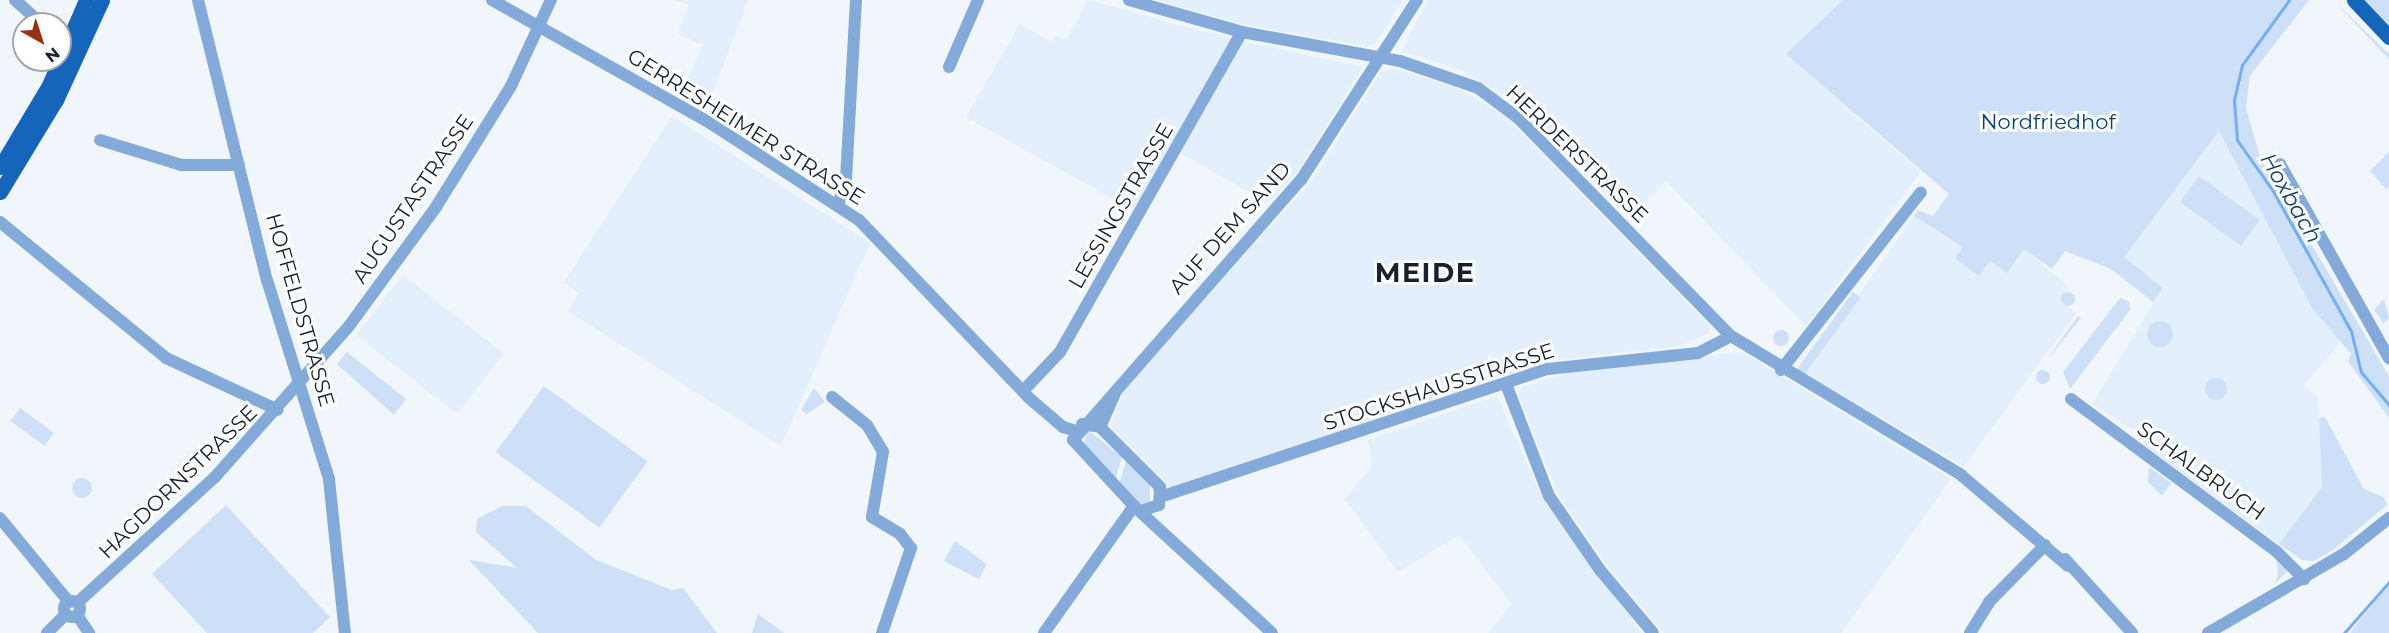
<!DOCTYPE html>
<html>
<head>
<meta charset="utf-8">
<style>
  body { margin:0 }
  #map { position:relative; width:2389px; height:633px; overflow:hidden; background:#f1f6fc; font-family:Montserrat,sans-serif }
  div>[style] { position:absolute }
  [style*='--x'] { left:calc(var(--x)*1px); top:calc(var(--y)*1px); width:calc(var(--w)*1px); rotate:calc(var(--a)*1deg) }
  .built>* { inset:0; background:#e3effd; transform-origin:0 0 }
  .green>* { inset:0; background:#cde0f8; transform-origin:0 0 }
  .round { border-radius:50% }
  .stream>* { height:3px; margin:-1.5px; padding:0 1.5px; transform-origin:1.5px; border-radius:1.5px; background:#75aef5 }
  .minor>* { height:12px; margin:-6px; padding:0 6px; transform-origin:6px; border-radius:6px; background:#84aad9 }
  .minor>.ring { margin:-6px; padding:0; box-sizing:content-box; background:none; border:12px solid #84aad9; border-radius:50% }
  .major>* { height:15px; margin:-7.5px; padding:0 7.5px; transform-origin:7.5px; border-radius:7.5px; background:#1566bb }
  span { translate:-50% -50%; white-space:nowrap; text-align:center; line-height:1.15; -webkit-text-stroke:6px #fff; paint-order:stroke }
  .park-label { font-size:21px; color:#044280 }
  .street-label { font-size:21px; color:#18212c }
  .water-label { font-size:22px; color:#173d6b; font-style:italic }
  .district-label { font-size:27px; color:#18212c; font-weight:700; letter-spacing:1.5px }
  .north { position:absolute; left:12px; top:12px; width:60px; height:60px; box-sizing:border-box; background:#fff; border:2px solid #a3a6ab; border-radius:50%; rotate:141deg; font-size:16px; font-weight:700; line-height:24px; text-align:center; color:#18212c }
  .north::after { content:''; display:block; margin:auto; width:21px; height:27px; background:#983111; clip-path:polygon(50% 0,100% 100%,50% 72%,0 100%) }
</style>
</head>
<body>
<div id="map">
  <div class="built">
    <i style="clip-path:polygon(674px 0,748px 0,706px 111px,680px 95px,703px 45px,678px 34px,689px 5px)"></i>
    <i style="clip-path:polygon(1088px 0,1235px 40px,1137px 212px,966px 117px,1020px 24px,1052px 42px,1056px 35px,1066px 40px)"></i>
    <i style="clip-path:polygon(1158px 0,1403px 0,1376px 43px,1367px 46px,1242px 24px)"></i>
    <i style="clip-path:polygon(1428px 0,1901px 0,1855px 116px,1921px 172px,1806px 326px,1666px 181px,1629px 217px,1504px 95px,1461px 70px,1401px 51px)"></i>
    <i style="clip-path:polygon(1240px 41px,1363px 67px,1298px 171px,1268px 203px,1179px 152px)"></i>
    <i style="clip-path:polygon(1395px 69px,1457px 88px,1506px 117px,1709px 325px,1709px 333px,1679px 346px,1555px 360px,1172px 487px,1111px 426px,1124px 389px,1313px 179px,1381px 72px)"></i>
    <i style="clip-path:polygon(672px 116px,870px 243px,781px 446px,568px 311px,579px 293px,564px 282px)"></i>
    <i style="clip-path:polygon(2219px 130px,2312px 308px,2340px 342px,2304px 386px,2318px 397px,2322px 487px,2279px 544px,2143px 445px,2143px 436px,2092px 404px,2163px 288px,2124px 257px)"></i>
    <i style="clip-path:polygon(1914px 216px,1964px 247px,1979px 275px,1990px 261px,2024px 249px,2069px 287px,2060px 301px,2076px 313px,1964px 466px,1804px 373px)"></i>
    <i style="left:403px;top:275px;width:128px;height:76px;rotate:38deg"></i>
    <i style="clip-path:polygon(1742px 352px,1951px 479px,1841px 633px,1664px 633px,1612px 572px,1559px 496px,1518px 395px,1522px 387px,1569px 373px)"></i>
    <i style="clip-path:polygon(1497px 396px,1544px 501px,1642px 633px,1488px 633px,1512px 604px,1459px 535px,1398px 572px,1345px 499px,1372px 466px,1368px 440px)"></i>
  </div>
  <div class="green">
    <i style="clip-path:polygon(1843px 0,2309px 0,2250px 76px,2246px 108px,2260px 157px,2389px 376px,2389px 418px,2348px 361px,2351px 354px,2312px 308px,2219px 131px,2124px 257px,2163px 288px,2153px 302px,2111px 269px,2065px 251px,2052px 269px,2024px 249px,2007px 273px,1990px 261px,1979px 276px,1955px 258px,1963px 247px,1914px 216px,1918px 210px,1933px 216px,1949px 194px,1786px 54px)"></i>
    <i style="clip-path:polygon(2333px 0,2389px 54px,2389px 59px)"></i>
    <i style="clip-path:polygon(2362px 0,2389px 0,2389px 29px)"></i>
    <i style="clip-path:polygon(2389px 152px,2389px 187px,2386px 189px,2370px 171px)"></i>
    <i style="left:2199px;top:176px;width:75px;height:32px;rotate:36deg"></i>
    <i class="round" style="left:2061px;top:292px;width:14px;height:14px"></i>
    <i style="left:1853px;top:292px;width:9px;height:95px;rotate:36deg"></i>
    <i style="clip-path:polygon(2120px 298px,2129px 302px,2130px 310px,2070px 389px,2063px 372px)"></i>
    <i style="clip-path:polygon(2384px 299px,2389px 319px,2383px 323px,2374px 310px)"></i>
    <i style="clip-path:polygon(2078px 316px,2081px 318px,2046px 361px)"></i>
    <i class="round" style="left:2147px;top:321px;width:26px;height:26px"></i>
    <i class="round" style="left:1773px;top:330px;width:16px;height:16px"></i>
    <i style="clip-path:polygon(347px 352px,406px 399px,394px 415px,337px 364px)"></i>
    <i class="round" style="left:2036px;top:370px;width:14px;height:14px"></i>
    <i class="round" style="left:2205px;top:378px;width:22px;height:22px"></i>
    <i style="left:544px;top:386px;width:128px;height:82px;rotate:36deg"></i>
    <i style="clip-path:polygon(814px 388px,825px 402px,807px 414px,801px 410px)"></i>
    <i style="left:20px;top:408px;width:42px;height:16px;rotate:36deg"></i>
    <i style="clip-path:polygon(2325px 417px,2364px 489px,2383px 497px,2387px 505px,2333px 550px,2313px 561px,2302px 560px,2279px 544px,2322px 487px,2319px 418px)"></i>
    <i style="clip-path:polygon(1088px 430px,1122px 457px,1115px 480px,1083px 446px)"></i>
    <i style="clip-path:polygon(1126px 461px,1150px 484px,1150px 503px,1140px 504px,1119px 484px)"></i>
    <i style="clip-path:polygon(2149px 467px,2171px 483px,2162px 496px,2148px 482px)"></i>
    <i class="round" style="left:72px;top:478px;width:20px;height:20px"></i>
    <i style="clip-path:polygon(226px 505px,330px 617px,313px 633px,207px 633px,152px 574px)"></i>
    <i style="clip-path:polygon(502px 506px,526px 506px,596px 560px,672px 590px,683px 588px,717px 633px,538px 633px,469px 560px,517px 568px,476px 532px,477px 519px)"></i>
    <i style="clip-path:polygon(955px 541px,987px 564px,979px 579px,944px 561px)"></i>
    <i style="clip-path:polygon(2276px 559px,2288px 571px,2274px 584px,2278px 575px)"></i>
    <i style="clip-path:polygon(2389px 585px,2389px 633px,2351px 633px,2352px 630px)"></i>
    <i style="clip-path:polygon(758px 614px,784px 633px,752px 633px)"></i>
  </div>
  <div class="stream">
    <i style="--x:2289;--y:0;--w:80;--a:125.9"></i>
    <i style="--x:2242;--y:65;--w:36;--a:103"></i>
    <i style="--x:2234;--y:100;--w:40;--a:85.7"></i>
    <i style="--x:2237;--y:140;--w:62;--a:54.8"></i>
    <i style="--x:2273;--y:191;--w:160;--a:60.9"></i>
    <i style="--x:2351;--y:331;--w:42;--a:76.3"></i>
    <i style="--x:2361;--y:372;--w:43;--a:49.7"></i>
    <i style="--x:2344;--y:633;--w:68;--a:-48.6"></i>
  </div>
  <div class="minor">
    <i style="--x:15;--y:0;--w:25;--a:42"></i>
    <i style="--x:198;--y:0;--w:288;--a:76.2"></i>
    <i style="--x:267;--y:280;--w:208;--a:72.7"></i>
    <i style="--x:329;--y:479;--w:155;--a:84.1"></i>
    <i style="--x:492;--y:0;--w:250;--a:29.4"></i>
    <i style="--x:710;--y:123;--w:178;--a:33.1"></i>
    <i style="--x:859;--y:220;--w:246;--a:46.3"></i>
    <i style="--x:1029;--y:398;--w:45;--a:40.5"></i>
    <i style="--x:1063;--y:427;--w:14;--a:17"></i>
    <i style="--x:1129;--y:0;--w:117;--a:15.8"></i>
    <i style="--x:1242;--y:32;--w:161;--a:10.4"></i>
    <i style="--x:1400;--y:61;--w:83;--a:19.1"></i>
    <i style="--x:1478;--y:88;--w:50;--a:36.9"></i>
    <i style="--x:1518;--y:118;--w:305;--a:45.7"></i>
    <i style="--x:1731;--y:336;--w:269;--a:31.1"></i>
    <i style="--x:1961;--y:475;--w:140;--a:40.4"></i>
    <i style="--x:949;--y:67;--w:73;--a:-66.6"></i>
    <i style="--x:100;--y:140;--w:86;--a:17"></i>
    <i style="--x:182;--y:165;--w:57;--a:0"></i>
    <i style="--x:2280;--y:164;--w:223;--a:60.7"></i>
    <i style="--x:838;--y:206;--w:28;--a:-73"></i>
    <i style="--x:846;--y:179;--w:179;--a:-86.8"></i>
    <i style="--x:0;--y:222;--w:215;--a:39.3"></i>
    <i style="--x:166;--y:358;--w:123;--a:24.9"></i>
    <i style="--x:1781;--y:370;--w:226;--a:-51.8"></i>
    <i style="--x:1506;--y:384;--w:120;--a:69"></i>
    <i style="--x:1549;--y:496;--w:90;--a:55.4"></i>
    <i style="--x:1600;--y:570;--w:82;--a:49.9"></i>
    <i style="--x:1023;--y:391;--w:54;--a:-46.5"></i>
    <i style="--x:1060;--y:352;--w:368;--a:-60.4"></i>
    <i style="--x:832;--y:397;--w:45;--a:38.7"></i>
    <i style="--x:867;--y:425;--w:31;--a:59"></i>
    <i style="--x:883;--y:452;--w:66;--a:99.6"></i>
    <i style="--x:872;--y:517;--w:33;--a:31"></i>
    <i style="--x:900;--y:534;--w:18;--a:52"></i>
    <i style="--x:911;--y:548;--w:90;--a:108.8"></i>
    <i style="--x:2071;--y:399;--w:255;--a:36.6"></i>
    <i style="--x:2276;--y:551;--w:40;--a:45"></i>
    <i style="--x:1082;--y:424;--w:18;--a:9"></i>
    <i style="--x:1100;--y:427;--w:85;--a:45"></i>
    <i style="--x:1160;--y:487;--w:18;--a:93"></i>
    <i style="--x:1159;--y:505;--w:19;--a:162"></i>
    <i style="--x:1100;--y:427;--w:37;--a:-66"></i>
    <i style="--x:1163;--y:496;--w:405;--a:-18.3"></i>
    <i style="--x:1548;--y:369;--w:151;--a:-6.1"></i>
    <i style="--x:1698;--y:353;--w:37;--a:-27"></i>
    <i style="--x:0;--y:518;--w:109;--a:50.6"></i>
    <i style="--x:2065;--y:559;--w:100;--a:47.8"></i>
    <i class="ring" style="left:64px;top:601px;width:4px;height:4px"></i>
    <i style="--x:77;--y:603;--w:187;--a:-42.4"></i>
    <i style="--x:215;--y:477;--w:202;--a:-48.4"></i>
    <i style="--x:349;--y:326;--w:147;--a:-53.8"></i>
    <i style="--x:436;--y:207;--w:142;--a:-58.2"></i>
    <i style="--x:511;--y:86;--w:95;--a:-65.1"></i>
    <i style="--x:77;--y:615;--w:22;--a:56"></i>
    <i style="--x:47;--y:633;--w:27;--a:-45"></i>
    <i style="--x:1044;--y:633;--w:156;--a:-54.7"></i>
    <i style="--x:1272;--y:633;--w:188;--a:-137.4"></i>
    <i style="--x:1134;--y:506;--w:90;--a:-132.7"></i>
    <i style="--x:1073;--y:440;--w:346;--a:-48.8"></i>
    <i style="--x:1301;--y:180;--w:214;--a:-57.2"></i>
    <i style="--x:1970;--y:633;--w:36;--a:-58"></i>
    <i style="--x:1989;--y:602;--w:80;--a:-45.5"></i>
    <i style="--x:2208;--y:633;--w:157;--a:-30.2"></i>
    <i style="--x:2344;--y:554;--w:58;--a:-38.7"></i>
  </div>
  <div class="major">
    <i style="--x:2354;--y:0;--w:51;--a:46.6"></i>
    <i style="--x:0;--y:167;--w:96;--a:-59.1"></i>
    <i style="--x:49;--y:85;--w:93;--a:-66.5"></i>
    <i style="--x:0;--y:192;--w:108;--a:-58.7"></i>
    <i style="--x:56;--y:100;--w:110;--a:-65.3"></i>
  </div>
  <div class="park-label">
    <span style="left:2048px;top:122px">Nordfriedhof</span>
  </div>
  <div class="street-label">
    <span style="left:746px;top:127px;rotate:32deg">GERRESHEIMER STRASSE</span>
    <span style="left:1577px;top:154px;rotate:44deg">HERDERSTRASSE</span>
    <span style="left:413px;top:199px;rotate:-56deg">AUGUSTASTRASSE</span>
    <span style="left:1121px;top:206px;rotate:-60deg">LESSINGSTRASSE</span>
    <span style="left:1230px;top:228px;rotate:-48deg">AUF DEM SAND</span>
    <span style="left:300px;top:310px;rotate:74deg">HOFFELDSTRASSE</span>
    <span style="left:1439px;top:387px;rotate:-18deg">STOCKSHAUSSTRASSE</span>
    <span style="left:2201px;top:471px;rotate:36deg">SCHALBRUCH</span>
    <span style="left:178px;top:482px;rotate:-44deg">HAGDORNSTRASSE</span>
  </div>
  <div class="water-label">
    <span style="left:2291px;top:198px;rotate:60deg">Hoxbach</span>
  </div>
  <div class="district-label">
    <span style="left:1425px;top:273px">MEIDE</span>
  </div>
  <div class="north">N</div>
</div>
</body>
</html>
